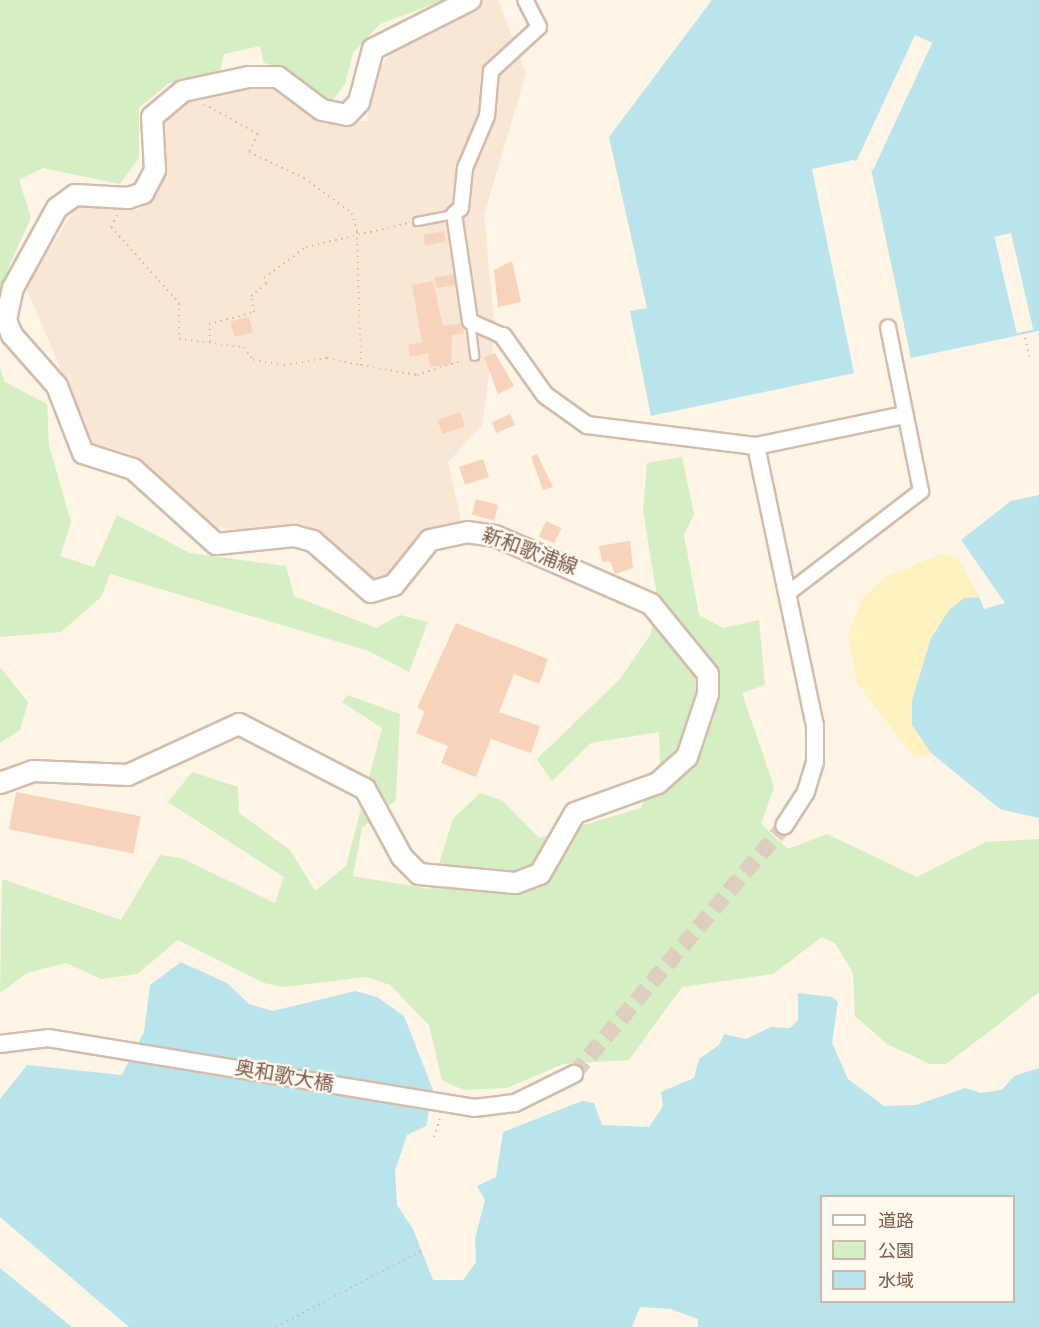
<!DOCTYPE html>
<html>
<head>
<meta charset="utf-8">
<style>
  body { margin:0 }
  #map { position:relative; width:1039px; height:1327px; overflow:hidden; background:#fef5e7; font-family:Overpass,"Noto Sans JP",sans-serif }
  div>[style] { position:absolute }
  [style*='--x'] { left:calc(var(--x)*1px); top:calc(var(--y)*1px); width:calc(var(--w)*1px); rotate:calc(var(--a)*1deg) }
  .residential>* { inset:0; background:#f7e7d4 }
  .green>* { inset:0; background:#d5eec3 }
  .sand>* { inset:0; background:#fff1c0 }
  .water>* { inset:0; background:#b9e4eb }
  .pier>* { inset:0; background:#fef5e7; transform-origin:0 0 }
  .building>* { inset:0; background:#f7d3bc; transform-origin:0 0 }
  .tertiary-tunnel>* { height:16px; margin-top:-8px; transform-origin:0; background:repeating-linear-gradient(90deg,#decebf 0 16px,transparent 0 24px) }
  .path>* { height:2px; margin-top:-1px; transform-origin:0; background:repeating-linear-gradient(90deg,#ddb69e 0 1.5px,transparent 0 6px) }
  .roads { filter:drop-shadow(2px 0 #d3bcab) drop-shadow(-2px 0 #d3bcab) drop-shadow(0 2px #d3bcab) drop-shadow(0 -2px #d3bcab) }
  .service>* { height:7px; margin:-3.5px; padding:0 3.5px; transform-origin:3.5px; border-radius:3.5px; background:#fff }
  .minor>* { height:14px; margin:-7px; padding:0 7px; transform-origin:7px; border-radius:7px; background:#fff }
  .tertiary>* { height:16px; margin:-8px; padding:0 8px; transform-origin:8px; border-radius:8px; background:#fff }
  .secondary>* { height:20px; margin:-10px; padding:0 10px; transform-origin:10px; border-radius:10px; background:#fff }
  span { translate:-50% -50%; white-space:nowrap; text-align:center; line-height:1.15; -webkit-text-stroke:4.5px #fff9ef; paint-order:stroke }
  .street-label { font-size:20px; color:#7c5a48 }
  .legend { position:absolute; left:820px; top:1195px; width:195px; height:108px; box-sizing:border-box; background:#fff9ef; border:2px solid #cbb9ac; margin:0; padding:8px 10px; list-style:none; font-size:18px; color:#7c5a48 }
  .legend li { display:flex; align-items:center; gap:12px; height:30px }
  .legend b { width:30px; border:2px solid #cbb9ac }
</style>
</head>
<body>
<div id="map">
  <div class="residential">
    <i style="clip-path:polygon(484px 0,498px 0,526px 73px,484px 215px,495px 332px,482px 425px,448px 462px,461px 521px,424px 531px,397px 572px,380px 584px,359px 573px,323px 538px,214px 527px,130px 453px,92px 444px,26px 287px,77px 206px,139px 210px,163px 178px,161px 120px,200px 93px,260px 83px,284px 91px,323px 121px,367px 121px,375px 74px,393px 51px)"></i>
  </div>
  <div class="green">
    <i style="clip-path:polygon(0 0,444px 0,380px 24px,353px 53px,345px 84px,332px 102px,280px 67px,264px 63px,260px 46px,224px 54px,220px 72px,169px 83px,139px 108px,139px 158px,120px 184px,43px 168px,19px 180px,31px 218px,9px 266px,0 304px)"></i>
    <i style="clip-path:polygon(0 368px,5px 382px,47px 404px,49px 445px,71px 522px,60px 556px,94px 567px,117px 515px,190px 553px,286px 566px,294px 596px,376px 628px,400px 615px,428px 622px,409px 672px,369px 651px,110px 574px,101px 597px,61px 632px,0 637px)"></i>
    <i style="clip-path:polygon(682px 457px,694px 514px,684px 535px,699px 615px,723px 628px,759px 620px,765px 685px,742px 693px,774px 787px,761px 824px,788px 849px,827px 834px,917px 877px,986px 842px,1039px 839px,1039px 992px,998px 1025px,946px 1064px,930px 1064px,887px 1044px,855px 1016px,853px 973px,835px 943px,822px 937px,773px 974px,682px 987px,629px 1060px,563px 1064px,507px 1088px,463px 1090px,442px 1080px,429px 1025px,390px 985px,367px 977px,283px 987px,264px 983px,178px 940px,137px 974px,101px 979px,66px 963px,27px 973px,0 993px,2px 879px,121px 920px,160px 855px,181px 858px,275px 903px,284px 877px,168px 802px,192px 772px,238px 787px,239px 813px,290px 850px,315px 891px,346px 866px,382px 728px,342px 702px,348px 695px,400px 714px,396px 800px,362px 828px,353px 876px,431px 889px,453px 819px,480px 793px,503px 801px,539px 838px,641px 808px,660px 765px,659px 732px,591px 743px,552px 781px,537px 759px,620px 679px,651px 634px,656px 590px,643px 511px,647px 463px)"></i>
    <i style="clip-path:polygon(0 667px,28px 702px,20px 730px,0 743px)"></i>
  </div>
  <div class="sand">
    <i style="clip-path:polygon(941px 554px,958px 558px,979px 597px,953px 606px,931px 638px,912px 700px,912px 725px,931px 753px,915px 758px,857px 683px,848px 634px,863px 598px,885px 577px)"></i>
  </div>
  <div class="water">
    <i style="clip-path:polygon(712px 0,1039px 0,1039px 331px,911px 358px,870px 164px,853px 160px,812px 169px,854px 373px,651px 416px,630px 311px,647px 308px,609px 137px)"></i>
    <i style="clip-path:polygon(1039px 495px,1039px 818px,1000px 809px,931px 753px,912px 725px,912px 700px,931px 638px,949px 610px,964px 598px,979px 597px,984px 609px,1005px 603px,961px 540px,1011px 501px)"></i>
    <i style="clip-path:polygon(evenodd,181px 962px,227px 983px,249px 1004px,273px 1011px,355px 991px,377px 997px,404px 1016px,433px 1090px,426px 1126px,407px 1135px,395px 1171px,397px 1205px,413px 1229px,433px 1280px,463px 1280px,476px 1262px,475px 1238px,485px 1200px,477px 1186px,496px 1177px,503px 1132px,582px 1101px,594px 1103px,602px 1125px,649px 1127px,663px 1106px,661px 1092px,694px 1078px,699px 1059px,719px 1045px,724px 1034px,746px 1039px,771px 1027px,790px 1028px,798px 1020px,798px 993px,832px 997px,838px 1002px,832px 1043px,848px 1079px,884px 1106px,916px 1105px,965px 1088px,981px 1093px,1002px 1090px,1014px 1076px,1039px 1068px,1039px 1327px,129px 1327px,0 1217px,0 1099px,27px 1065px,122px 1075px,144px 1032px,150px 985px,181px 962px,822px 1196px,1014px 1196px,1014px 1302px,822px 1302px,822px 1196px)"></i>
    <i style="clip-path:polygon(0 1268px,72px 1327px,0 1327px)"></i>
  </div>
  <div class="pier">
    <i style="left:915px;top:35px;width:19px;height:140px;rotate:25deg"></i>
    <i style="left:1011px;top:233px;width:99px;height:17px;rotate:77deg"></i>
    <i style="clip-path:polygon(640px 1307px,671px 1309px,698px 1319px,698px 1327px,632px 1327px)"></i>
  </div>
  <div class="building">
    <i style="left:444px;top:231px;width:11px;height:21px;rotate:80deg"></i>
    <i style="clip-path:polygon(512px 261px,521px 302px,498px 307px,494px 270px)"></i>
    <i style="left:454px;top:274px;width:11px;height:20px;rotate:80deg"></i>
    <i style="clip-path:polygon(433px 281px,443px 326px,461px 323px,464px 333px,452px 335px,451px 364px,430px 367px,428px 353px,410px 357px,408px 345px,422px 342px,412px 285px)"></i>
    <i style="left:249px;top:317px;width:16px;height:19px;rotate:76deg"></i>
    <i style="clip-path:polygon(495px 353px,514px 386px,498px 394px,484px 357px)"></i>
    <i style="left:460px;top:412px;width:15px;height:24px;rotate:70deg"></i>
    <i style="left:510px;top:414px;width:12px;height:20px;rotate:66deg"></i>
    <i style="clip-path:polygon(537px 454px,553px 487px,543px 490px,531px 457px)"></i>
    <i style="left:483px;top:459px;width:19px;height:25px;rotate:72deg"></i>
    <i style="left:476px;top:499px;width:23px;height:16px;rotate:15deg"></i>
    <i style="left:546px;top:521px;width:17px;height:17px;rotate:25deg"></i>
    <i style="clip-path:polygon(630px 541px,633px 568px,615px 574px,610px 561px,602px 562px,599px 546px)"></i>
    <i style="clip-path:polygon(456px 623px,548px 659px,539px 684px,514px 674px,499px 712px,540px 726px,531px 753px,491px 739px,476px 777px,441px 763px,448px 746px,416px 733px,425px 711px,417px 708px)"></i>
    <i style="left:16px;top:792px;width:127px;height:38px;rotate:11deg"></i>
  </div>
  <div class="tertiary-tunnel">
    <i style="--x:574;--y:1074;--w:325;--a:-49.7"></i>
  </div>
  <div class="path">
    <i style="--x:204;--y:104;--w:62;--a:29.1"></i>
    <i style="--x:258;--y:134;--w:20;--a:117"></i>
    <i style="--x:249;--y:152;--w:61;--a:25.3"></i>
    <i style="--x:304;--y:178;--w:59;--a:36.1"></i>
    <i style="--x:352;--y:213;--w:20;--a:75"></i>
    <i style="--x:357;--y:232;--w:133;--a:88.3"></i>
    <i style="--x:361;--y:365;--w:57;--a:10.1"></i>
    <i style="--x:417;--y:375;--w:48;--a:-18.1"></i>
    <i style="--x:117;--y:215;--w:13;--a:117"></i>
    <i style="--x:111;--y:227;--w:102;--a:48.2"></i>
    <i style="--x:179;--y:303;--w:36;--a:90"></i>
    <i style="--x:179;--y:339;--w:65;--a:7"></i>
    <i style="--x:244;--y:347;--w:16;--a:55"></i>
    <i style="--x:253;--y:360;--w:31;--a:9"></i>
    <i style="--x:284;--y:365;--w:44;--a:-9.2"></i>
    <i style="--x:327;--y:358;--w:35;--a:12"></i>
    <i style="--x:1024;--y:332;--w:25;--a:78"></i>
    <i style="--x:210;--y:342;--w:18;--a:-93"></i>
    <i style="--x:209;--y:324;--w:47;--a:-14.9"></i>
    <i style="--x:254;--y:312;--w:16;--a:-101"></i>
    <i style="--x:251;--y:296;--w:21;--a:-39"></i>
    <i style="--x:267;--y:283;--w:6;--a:-121"></i>
    <i style="--x:264;--y:278;--w:52;--a:-36.4"></i>
    <i style="--x:306;--y:247;--w:105;--a:-13.2"></i>
    <i style="--x:434;--y:1137;--w:19;--a:-72"></i>
    <i style="--x:276;--y:1327;--w:168;--a:-27.6"></i>
  </div>
  <div class="roads">
    <div class="service">
      <i style="--x:417;--y:221;--w:38;--a:-11"></i>
      <i style="--x:470;--y:321;--w:35;--a:83"></i>
    </div>
    <div class="minor">
      <i style="--x:503;--y:336;--w:36;--a:-156"></i>
      <i style="--x:470;--y:321;--w:108;--a:-98.5"></i>
      <i style="--x:454;--y:214;--w:9;--a:-41"></i>
      <i style="--x:461;--y:208;--w:40;--a:-84.3"></i>
      <i style="--x:465;--y:168;--w:56;--a:-67.1"></i>
      <i style="--x:487;--y:116;--w:45;--a:-84.9"></i>
      <i style="--x:491;--y:71;--w:65;--a:-42.5"></i>
      <i style="--x:539;--y:27;--w:30;--a:-117"></i>
      <i style="--x:787;--y:594;--w:169;--a:-37.5"></i>
      <i style="--x:921;--y:491;--w:167;--a:-101.4"></i>
    </div>
    <div class="tertiary">
      <i style="--x:503;--y:336;--w:72;--a:54.6"></i>
      <i style="--x:545;--y:395;--w:52;--a:35.5"></i>
      <i style="--x:587;--y:425;--w:170;--a:7.1"></i>
      <i style="--x:756;--y:446;--w:152;--a:-11.8"></i>
      <i style="--x:756;--y:446;--w:285;--a:78.1"></i>
      <i style="--x:815;--y:725;--w:37;--a:90"></i>
      <i style="--x:815;--y:762;--w:31;--a:107"></i>
      <i style="--x:806;--y:792;--w:40;--a:122.9"></i>
      <i style="--x:0;--y:1044;--w:48;--a:-7.1"></i>
      <i style="--x:48;--y:1038;--w:432;--a:9.3"></i>
      <i style="--x:474;--y:1108;--w:41;--a:-7"></i>
      <i style="--x:515;--y:1103;--w:66;--a:-26.2"></i>
    </div>
    <div class="secondary">
      <i style="--x:0;--y:783;--w:35;--a:-20"></i>
      <i style="--x:33;--y:771;--w:95;--a:2.4"></i>
      <i style="--x:128;--y:775;--w:122;--a:-24.7"></i>
      <i style="--x:239;--y:724;--w:142;--a:27.3"></i>
      <i style="--x:365;--y:789;--w:77;--a:61.4"></i>
      <i style="--x:402;--y:857;--w:24;--a:45"></i>
      <i style="--x:419;--y:874;--w:97;--a:5.3"></i>
      <i style="--x:516;--y:883;--w:26;--a:-21"></i>
      <i style="--x:540;--y:874;--w:70;--a:-60.2"></i>
      <i style="--x:575;--y:813;--w:88;--a:-19.9"></i>
      <i style="--x:658;--y:783;--w:39;--a:-42"></i>
      <i style="--x:687;--y:757;--w:66;--a:-71.6"></i>
      <i style="--x:708;--y:694;--w:20;--a:-90"></i>
      <i style="--x:708;--y:674;--w:90;--a:-129.2"></i>
      <i style="--x:651;--y:604;--w:170;--a:-156.4"></i>
      <i style="--x:495;--y:536;--w:27;--a:-172"></i>
      <i style="--x:468;--y:532;--w:39;--a:168"></i>
      <i style="--x:430;--y:540;--w:58;--a:128.7"></i>
      <i style="--x:394;--y:585;--w:24;--a:163"></i>
      <i style="--x:371;--y:592;--w:77;--a:-138.7"></i>
      <i style="--x:313;--y:541;--w:20;--a:-165"></i>
      <i style="--x:294;--y:536;--w:78;--a:174.1"></i>
      <i style="--x:216;--y:544;--w:112;--a:-137.9"></i>
      <i style="--x:133;--y:469;--w:52;--a:-162.3"></i>
      <i style="--x:83;--y:453;--w:72;--a:-111.2"></i>
      <i style="--x:57;--y:386;--w:68;--a:-131.4"></i>
      <i style="--x:12;--y:335;--w:16;--a:-112"></i>
      <i style="--x:6;--y:320;--w:33;--a:-78"></i>
      <i style="--x:13;--y:288;--w:91;--a:-61.2"></i>
      <i style="--x:57;--y:208;--w:22;--a:-36"></i>
      <i style="--x:75;--y:195;--w:53;--a:3.2"></i>
      <i style="--x:128;--y:198;--w:16;--a:-18"></i>
      <i style="--x:143;--y:193;--w:26;--a:-62"></i>
      <i style="--x:155;--y:170;--w:53;--a:-93.2"></i>
      <i style="--x:152;--y:117;--w:40;--a:-40"></i>
      <i style="--x:183;--y:91;--w:67;--a:-12"></i>
      <i style="--x:249;--y:77;--w:29;--a:0"></i>
      <i style="--x:278;--y:77;--w:55;--a:36.9"></i>
      <i style="--x:322;--y:110;--w:25;--a:11"></i>
      <i style="--x:347;--y:115;--w:18;--a:-47"></i>
      <i style="--x:359;--y:102;--w:55;--a:-75.2"></i>
      <i style="--x:373;--y:49;--w:109;--a:-26.8"></i>
    </div>
  </div>
  <div class="street-label">
    <span style="left:529px;top:553px;rotate:20deg">新和歌浦線</span>
    <span style="left:284px;top:1078px;rotate:10deg">奥和歌大橋</span>
  </div>
  <ul class="legend">
  <li><b style="height:8px;background:#fff"></b>道路</li>
  <li><b style="height:16px;background:#d5eec3"></b>公園</li>
  <li><b style="height:16px;background:#b9e4eb"></b>水域</li>
  </ul>
</div>
</body>
</html>
